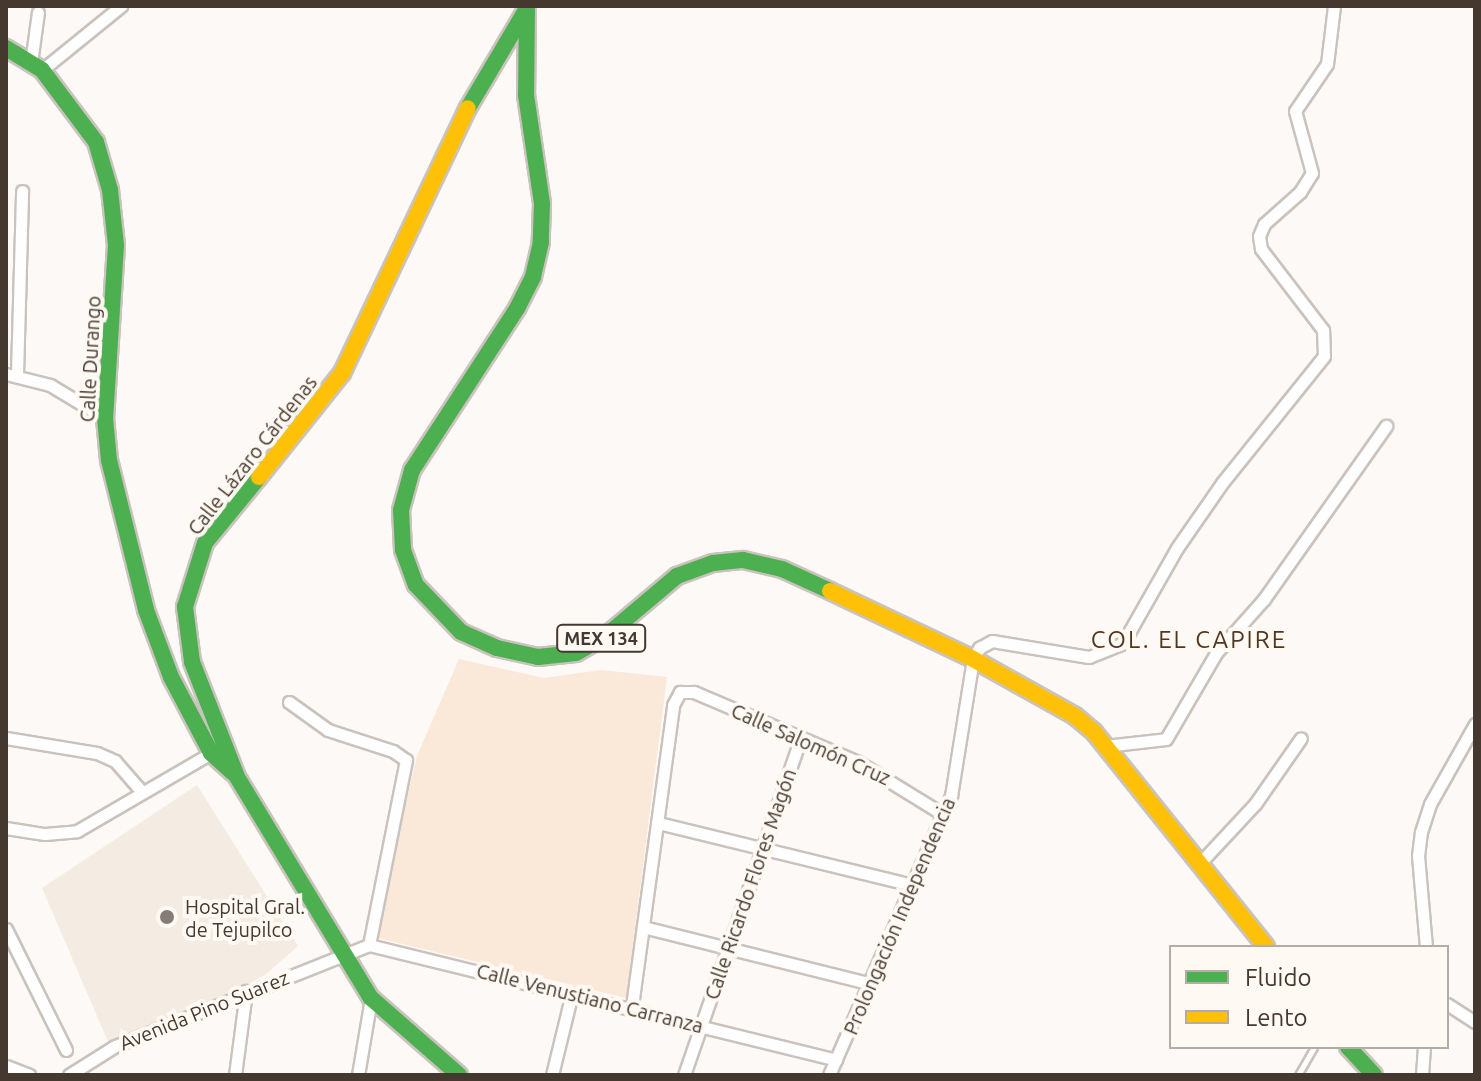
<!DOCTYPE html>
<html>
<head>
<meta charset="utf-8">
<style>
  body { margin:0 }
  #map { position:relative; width:1481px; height:1081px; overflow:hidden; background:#fcf9f6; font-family:Ubuntu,sans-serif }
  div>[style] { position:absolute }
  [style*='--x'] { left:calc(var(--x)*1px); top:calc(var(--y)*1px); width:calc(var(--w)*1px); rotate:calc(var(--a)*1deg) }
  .built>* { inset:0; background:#f4ebe3 }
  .green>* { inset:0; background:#fae8d8 }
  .roads { filter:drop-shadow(2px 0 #cac3bd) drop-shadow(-2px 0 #cac3bd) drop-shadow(0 2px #cac3bd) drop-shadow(0 -2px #cac3bd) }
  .lane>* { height:5px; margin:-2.5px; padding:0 2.5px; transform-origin:2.5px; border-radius:2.5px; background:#fffefe }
  .street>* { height:11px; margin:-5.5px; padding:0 5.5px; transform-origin:5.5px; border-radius:5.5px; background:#fffefe }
  .fast>* { height:16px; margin:-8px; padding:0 8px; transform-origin:8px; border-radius:8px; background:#4caf50 }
  .slow>* { height:16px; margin:-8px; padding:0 8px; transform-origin:8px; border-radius:8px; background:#ffc107 }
  .dots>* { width:22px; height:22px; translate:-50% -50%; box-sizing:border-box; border:4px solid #fff9f3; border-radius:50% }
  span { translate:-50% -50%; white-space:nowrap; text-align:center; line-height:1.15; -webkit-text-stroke:8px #fff9f3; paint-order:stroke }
  .shield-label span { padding:2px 6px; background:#fff9f3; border:2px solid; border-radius:6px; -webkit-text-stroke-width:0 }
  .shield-label { font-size:18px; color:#45392f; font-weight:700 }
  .street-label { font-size:20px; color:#45392f }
  .poi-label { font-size:20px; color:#45392f }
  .left { translate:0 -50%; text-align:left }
  .quarter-label { font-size:24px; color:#503721; letter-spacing:2px }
  .frame { position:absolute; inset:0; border:8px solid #45392f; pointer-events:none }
  .legend { position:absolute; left:1169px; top:945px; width:280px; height:104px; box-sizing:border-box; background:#fff9f3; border:2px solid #b5aca5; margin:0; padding:10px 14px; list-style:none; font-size:24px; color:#45392f }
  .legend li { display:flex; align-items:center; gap:16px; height:40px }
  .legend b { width:40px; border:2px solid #b5aca5 }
</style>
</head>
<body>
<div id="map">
  <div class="built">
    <i style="clip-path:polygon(197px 785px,298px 946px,265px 975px,201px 1009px,109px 1044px,42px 888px)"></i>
  </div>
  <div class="green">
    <i style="clip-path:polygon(459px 659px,544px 678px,601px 670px,667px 677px,626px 998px,374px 937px,417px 756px)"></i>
  </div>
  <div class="roads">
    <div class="lane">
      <i style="--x:1298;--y:1075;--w:32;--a:-60"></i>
    </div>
    <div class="street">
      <i style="--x:31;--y:63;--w:51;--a:-82.2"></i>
      <i style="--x:42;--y:70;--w:102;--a:-39"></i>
      <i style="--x:6;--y:374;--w:45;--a:14"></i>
      <i style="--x:50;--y:385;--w:64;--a:31"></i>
      <i style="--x:17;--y:374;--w:183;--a:-88.4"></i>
      <i style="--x:289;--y:702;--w:48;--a:35.7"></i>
      <i style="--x:328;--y:730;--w:68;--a:17.9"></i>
      <i style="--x:393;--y:751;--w:16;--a:35"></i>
      <i style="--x:406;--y:760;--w:189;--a:101.3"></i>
      <i style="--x:6;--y:738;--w:92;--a:9.4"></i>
      <i style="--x:97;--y:753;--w:20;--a:24"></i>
      <i style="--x:115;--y:761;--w:41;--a:48.9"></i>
      <i style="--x:1105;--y:746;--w:61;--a:-6.5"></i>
      <i style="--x:1166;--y:739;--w:99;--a:-59.8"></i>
      <i style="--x:1216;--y:653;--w:72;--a:-48.4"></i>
      <i style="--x:1264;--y:599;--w:212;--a:-54.8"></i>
      <i style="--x:658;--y:823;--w:262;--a:13.7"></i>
      <i style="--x:6;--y:828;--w:39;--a:9"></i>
      <i style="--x:45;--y:834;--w:32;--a:-5"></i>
      <i style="--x:77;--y:831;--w:155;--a:-30.2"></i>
      <i style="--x:1199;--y:864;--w:82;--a:-47"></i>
      <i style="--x:1255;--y:804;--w:80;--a:-55.1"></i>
      <i style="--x:643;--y:927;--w:236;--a:14"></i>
      <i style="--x:6;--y:929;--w:135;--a:63.6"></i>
      <i style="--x:1426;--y:947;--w:91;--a:-95"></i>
      <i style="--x:1418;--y:856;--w:24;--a:-83"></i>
      <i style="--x:1421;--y:832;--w:29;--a:-72"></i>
      <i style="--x:1430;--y:804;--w:92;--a:-60.6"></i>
      <i style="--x:1447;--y:1004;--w:33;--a:33"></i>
      <i style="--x:632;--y:1006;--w:304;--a:-82.2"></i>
      <i style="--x:673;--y:705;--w:15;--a:-62"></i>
      <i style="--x:680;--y:692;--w:14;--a:0"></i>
      <i style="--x:694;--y:692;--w:178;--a:23.1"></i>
      <i style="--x:858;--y:762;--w:101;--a:31.6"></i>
      <i style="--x:6;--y:1066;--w:25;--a:21"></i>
      <i style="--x:69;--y:1075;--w:54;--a:-32.2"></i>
      <i style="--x:115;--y:1046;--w:273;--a:-21.7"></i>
      <i style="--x:369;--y:945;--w:481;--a:13.8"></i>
      <i style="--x:235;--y:1075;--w:85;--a:-82.5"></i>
      <i style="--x:358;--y:1075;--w:78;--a:-80.4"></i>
      <i style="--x:552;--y:1075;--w:84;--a:-76.3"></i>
      <i style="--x:684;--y:1075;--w:357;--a:-70.9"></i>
      <i style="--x:829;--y:1075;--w:305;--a:-66.4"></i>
      <i style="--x:951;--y:796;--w:139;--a:-80.9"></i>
      <i style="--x:973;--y:659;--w:13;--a:-61"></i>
      <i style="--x:979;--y:648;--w:15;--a:-28"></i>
      <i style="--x:992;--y:641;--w:98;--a:9.4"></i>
      <i style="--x:1089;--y:657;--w:37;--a:-22"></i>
      <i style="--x:1123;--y:643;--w:109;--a:-60.4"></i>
      <i style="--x:1177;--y:548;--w:79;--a:-55.3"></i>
      <i style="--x:1222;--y:483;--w:163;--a:-51.2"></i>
      <i style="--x:1324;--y:356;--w:26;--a:-92"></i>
      <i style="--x:1323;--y:330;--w:102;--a:-127.4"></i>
      <i style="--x:1261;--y:249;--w:13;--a:-99"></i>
      <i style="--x:1259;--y:236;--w:13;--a:-67"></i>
      <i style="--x:1264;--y:224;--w:48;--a:-41.6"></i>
      <i style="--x:1300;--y:192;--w:22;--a:-58"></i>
      <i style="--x:1312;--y:173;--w:64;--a:-105.3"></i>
      <i style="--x:1295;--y:111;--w:57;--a:-55.8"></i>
      <i style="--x:1327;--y:64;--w:58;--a:-83.1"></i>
      <i style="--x:1422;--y:1075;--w:28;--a:-86"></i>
    </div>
    <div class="fast">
      <i style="--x:527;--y:6;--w:89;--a:90.6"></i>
      <i style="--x:526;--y:95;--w:110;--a:81.6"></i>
      <i style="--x:542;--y:204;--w:38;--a:92"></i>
      <i style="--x:541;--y:242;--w:36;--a:103"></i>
      <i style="--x:533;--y:277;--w:34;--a:117"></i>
      <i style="--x:518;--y:307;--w:194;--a:123"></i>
      <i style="--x:412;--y:470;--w:41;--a:105.4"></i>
      <i style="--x:401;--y:510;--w:40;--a:87.1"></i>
      <i style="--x:403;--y:550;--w:37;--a:70"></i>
      <i style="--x:416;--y:585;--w:65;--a:46.2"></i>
      <i style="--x:461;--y:632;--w:39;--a:24"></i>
      <i style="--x:497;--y:648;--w:42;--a:12.4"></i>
      <i style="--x:538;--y:657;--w:38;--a:-6"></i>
      <i style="--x:576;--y:653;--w:36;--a:-30"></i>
      <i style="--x:607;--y:635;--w:92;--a:-40.1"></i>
      <i style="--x:677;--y:576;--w:38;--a:-20"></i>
      <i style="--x:713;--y:563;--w:30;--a:-6"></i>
      <i style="--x:743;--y:560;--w:40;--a:13"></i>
      <i style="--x:782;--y:569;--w:53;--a:24.6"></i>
      <i style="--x:6;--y:48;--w:42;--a:31.4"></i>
      <i style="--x:42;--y:70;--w:90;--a:53.1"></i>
      <i style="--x:96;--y:142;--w:50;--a:73.7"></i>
      <i style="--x:110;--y:190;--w:55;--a:83.8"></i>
      <i style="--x:116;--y:245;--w:173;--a:93.6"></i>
      <i style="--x:105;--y:418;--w:42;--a:84.6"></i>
      <i style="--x:109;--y:460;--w:154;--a:76.1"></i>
      <i style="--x:146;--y:610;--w:72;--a:69.5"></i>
      <i style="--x:171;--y:677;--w:86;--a:62.2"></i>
      <i style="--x:211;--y:753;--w:30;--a:42"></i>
      <i style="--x:468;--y:108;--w:114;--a:-59.4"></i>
      <i style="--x:259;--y:477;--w:85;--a:129.3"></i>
      <i style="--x:205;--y:543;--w:67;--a:107.4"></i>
      <i style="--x:185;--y:607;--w:55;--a:82.7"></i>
      <i style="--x:192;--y:662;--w:123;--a:68.6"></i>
      <i style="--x:237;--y:777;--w:258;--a:58.8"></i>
      <i style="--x:371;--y:998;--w:117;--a:41.2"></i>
      <i style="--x:1348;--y:1047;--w:38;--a:47"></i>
    </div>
    <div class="slow">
      <i style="--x:259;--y:477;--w:133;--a:-51.4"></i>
      <i style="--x:342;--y:373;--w:293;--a:-64.6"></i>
      <i style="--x:830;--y:591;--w:158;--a:25.4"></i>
      <i style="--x:973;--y:659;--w:117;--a:29.2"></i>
      <i style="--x:1075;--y:716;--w:25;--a:40"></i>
      <i style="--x:1094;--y:732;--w:275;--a:51.3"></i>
    </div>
  </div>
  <div class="dots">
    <i style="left:167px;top:917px;background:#857c75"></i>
  </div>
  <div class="shield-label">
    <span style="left:601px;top:638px">MEX 134</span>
  </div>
  <div class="street-label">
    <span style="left:90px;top:359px;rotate:-87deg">Calle Durango</span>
    <span style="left:252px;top:455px;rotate:-52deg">Calle Lázaro Cárdenas</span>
    <span style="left:811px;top:744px;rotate:24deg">Calle Salomón Cruz</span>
    <span style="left:750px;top:884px;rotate:-71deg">Calle Ricardo Flores Magón</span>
    <span style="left:899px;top:916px;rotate:-67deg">Prolongación Independencia</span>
    <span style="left:590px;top:998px;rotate:14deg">Calle Venustiano Carranza</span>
    <span style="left:204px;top:1010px;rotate:-22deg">Avenida Pino Suarez</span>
  </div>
  <div class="poi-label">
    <span class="left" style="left:185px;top:918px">Hospital Gral.<br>de Tejupilco</span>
  </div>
  <div class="quarter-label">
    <span style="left:1189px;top:640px">COL. EL CAPIRE</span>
  </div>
  <div class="frame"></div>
  <ul class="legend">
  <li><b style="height:10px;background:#4caf50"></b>Fluido</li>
  <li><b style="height:10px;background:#ffc107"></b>Lento</li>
  </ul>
</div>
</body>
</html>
